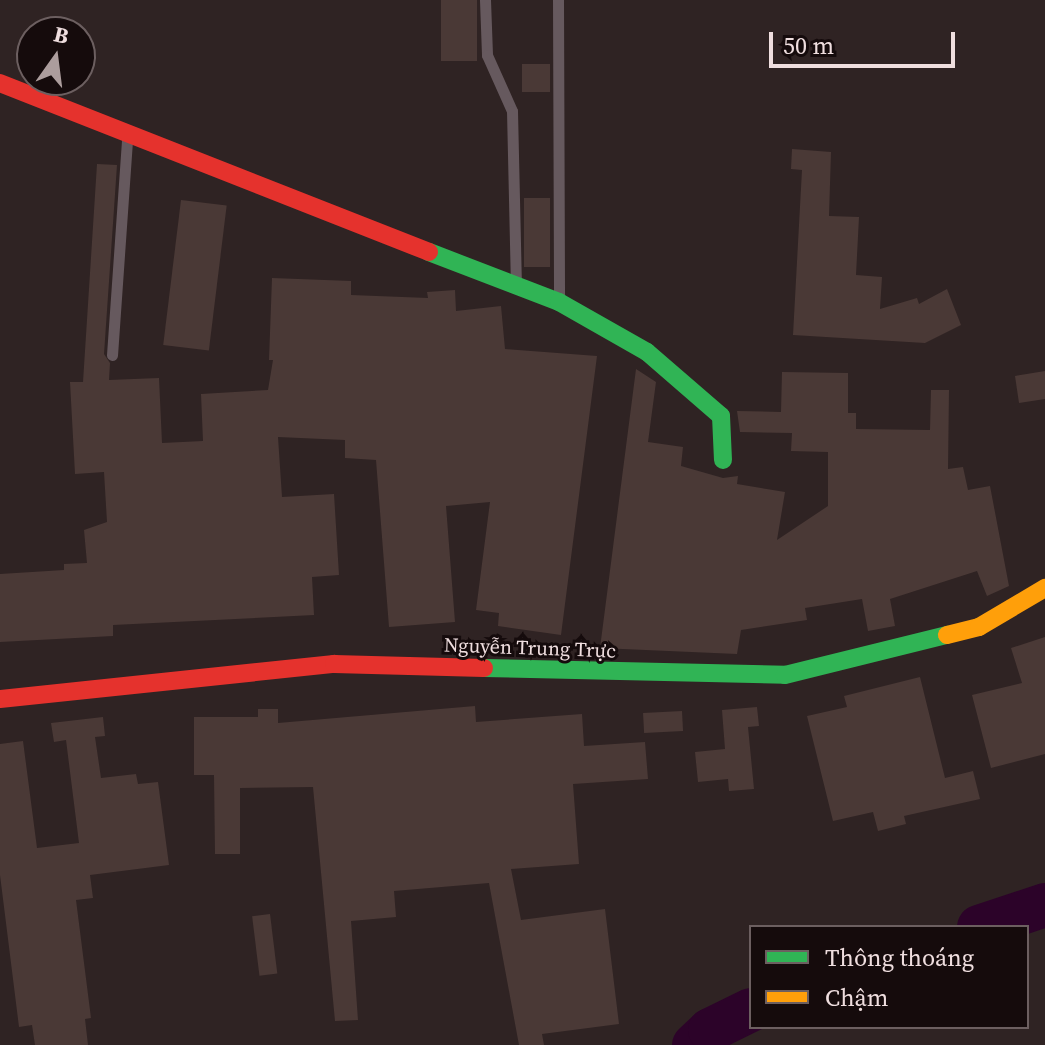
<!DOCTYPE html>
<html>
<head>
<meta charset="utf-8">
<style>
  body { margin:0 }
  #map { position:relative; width:1045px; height:1045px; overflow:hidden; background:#2f2323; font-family:"Source Serif 4",serif }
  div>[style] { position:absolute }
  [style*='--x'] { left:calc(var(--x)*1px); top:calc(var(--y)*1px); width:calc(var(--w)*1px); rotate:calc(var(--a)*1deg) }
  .river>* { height:44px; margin:-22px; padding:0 22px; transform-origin:22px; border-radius:22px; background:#2c0329 }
  .building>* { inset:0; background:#4a3936; transform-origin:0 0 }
  .lane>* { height:11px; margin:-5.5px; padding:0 5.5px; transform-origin:5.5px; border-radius:5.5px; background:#66595e }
  .fast>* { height:18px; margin:-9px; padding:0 9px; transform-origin:9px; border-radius:9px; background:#30b455 }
  .slow>* { height:18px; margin:-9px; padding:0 9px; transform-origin:9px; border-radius:9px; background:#ff9f0a }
  .jam>* { height:18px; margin:-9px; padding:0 9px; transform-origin:9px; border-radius:9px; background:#e5322d }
  span { translate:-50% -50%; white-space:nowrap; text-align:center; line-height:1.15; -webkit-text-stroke:6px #150b0c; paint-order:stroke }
  .street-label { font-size:20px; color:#efdedf }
  .legend { position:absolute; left:749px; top:925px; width:280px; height:104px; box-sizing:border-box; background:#150b0c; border:2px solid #6c5f60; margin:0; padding:10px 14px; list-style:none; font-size:24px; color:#efdedf }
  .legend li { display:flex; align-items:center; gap:16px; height:40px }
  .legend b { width:40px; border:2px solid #6c5f60 }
  .north { position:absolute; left:16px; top:16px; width:80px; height:80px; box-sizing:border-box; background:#150b0c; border:2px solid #6c5f60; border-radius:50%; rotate:14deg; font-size:22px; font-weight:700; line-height:32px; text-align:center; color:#efdedf }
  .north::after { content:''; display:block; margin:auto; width:28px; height:36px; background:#ac9d9d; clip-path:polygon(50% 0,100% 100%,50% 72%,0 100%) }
  .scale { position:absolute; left:769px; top:32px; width:186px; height:36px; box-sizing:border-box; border:4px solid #efdedf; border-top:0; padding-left:10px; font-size:24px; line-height:28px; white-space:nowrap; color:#efdedf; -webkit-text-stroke:6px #150b0c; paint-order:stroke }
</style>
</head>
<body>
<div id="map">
  <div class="river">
    <i style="--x:979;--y:927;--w:70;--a:-18.4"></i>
    <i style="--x:694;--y:1045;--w:22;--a:-43"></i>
    <i style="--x:710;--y:1030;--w:46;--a:-26"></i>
  </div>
  <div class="building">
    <i style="left:441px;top:0;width:36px;height:61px"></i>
    <i style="left:550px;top:64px;width:28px;height:28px;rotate:90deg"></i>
    <i style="clip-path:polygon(792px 149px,831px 152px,829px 216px,859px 217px,856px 275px,882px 277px,880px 309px,917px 298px,919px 304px,947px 289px,961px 325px,925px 343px,793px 335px,802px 170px,791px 169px)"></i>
    <i style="clip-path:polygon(97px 164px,117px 165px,104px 354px,110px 363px,109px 380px,159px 378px,162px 443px,203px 441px,201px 394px,268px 390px,273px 360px,269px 360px,272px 278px,351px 281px,351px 295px,428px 298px,427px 292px,455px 290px,456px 311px,501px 306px,505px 349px,597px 356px,561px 635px,498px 626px,499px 613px,476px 610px,490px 502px,446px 506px,455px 622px,389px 627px,376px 460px,345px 458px,345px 440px,278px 437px,282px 497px,334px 494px,339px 575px,312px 577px,314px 615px,113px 625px,113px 636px,0 642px,0 574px,64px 570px,64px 564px,87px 563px,84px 530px,107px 522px,104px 472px,75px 474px,70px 382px,83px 382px)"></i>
    <i style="left:524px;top:198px;width:26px;height:69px"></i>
    <i style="left:181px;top:200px;width:46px;height:146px;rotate:7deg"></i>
    <i style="clip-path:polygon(636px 369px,656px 382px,648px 442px,683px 447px,681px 466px,723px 478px,738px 476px,737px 484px,785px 492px,777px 540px,828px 506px,828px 452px,791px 451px,792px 433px,740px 432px,737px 411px,781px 412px,782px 372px,848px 373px,848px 413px,856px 413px,856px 429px,930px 430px,931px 390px,949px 390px,948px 469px,963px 467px,968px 490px,990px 486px,1009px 586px,987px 596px,977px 571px,890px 599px,895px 626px,868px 631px,862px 599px,805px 608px,807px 620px,741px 630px,737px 654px,600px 648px)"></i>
    <i style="clip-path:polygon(1045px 371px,1045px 399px,1019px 403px,1015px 376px)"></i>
    <i style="clip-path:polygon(1045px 637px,1045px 754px,991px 768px,972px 695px,1022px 683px,1011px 648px)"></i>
    <i style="clip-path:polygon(920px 677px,945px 778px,973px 771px,980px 799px,904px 816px,906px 824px,878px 831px,873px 812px,833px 821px,807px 716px,847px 707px,844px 696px)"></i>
    <i style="clip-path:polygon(475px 706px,476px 722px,582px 714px,584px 746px,645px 742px,648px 779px,573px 784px,579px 864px,511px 869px,521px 920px,605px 909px,619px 1024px,542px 1034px,544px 1045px,519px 1045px,489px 883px,394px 891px,396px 917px,351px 921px,358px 1020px,335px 1021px,313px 787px,240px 788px,240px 854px,215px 854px,214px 775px,194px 775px,194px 717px,258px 717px,258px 709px,278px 709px,278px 723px)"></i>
    <i style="clip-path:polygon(757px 707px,759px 726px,748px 727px,754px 789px,729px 791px,728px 779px,698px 782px,695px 752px,725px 749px,722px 710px)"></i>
    <i style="left:682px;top:711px;width:20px;height:39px;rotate:87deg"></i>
    <i style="clip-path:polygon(103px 717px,105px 736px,95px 737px,101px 778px,136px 774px,138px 784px,158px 782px,169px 865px,90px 875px,93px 898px,76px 900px,91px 1018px,85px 1019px,88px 1045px,35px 1045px,32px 1025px,19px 1027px,0 875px,0 744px,23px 741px,37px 848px,79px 843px,66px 740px,54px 742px,51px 723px)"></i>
    <i style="left:270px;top:914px;width:60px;height:18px;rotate:83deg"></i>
  </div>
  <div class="lane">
    <i style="--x:485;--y:0;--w:55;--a:87.9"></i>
    <i style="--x:487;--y:55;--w:61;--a:65.9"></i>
    <i style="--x:512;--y:111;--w:171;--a:88.7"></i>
    <i style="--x:558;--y:0;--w:299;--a:89.8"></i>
    <i style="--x:112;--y:355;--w:218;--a:-86"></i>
  </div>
  <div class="fast">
    <i style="--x:429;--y:252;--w:139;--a:21"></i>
    <i style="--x:559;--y:302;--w:101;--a:29.6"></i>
    <i style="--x:647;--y:352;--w:98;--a:40.9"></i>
    <i style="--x:721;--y:416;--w:44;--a:87.4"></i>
    <i style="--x:484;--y:668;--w:301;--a:1.3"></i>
    <i style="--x:785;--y:675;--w:167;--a:-13.9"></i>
  </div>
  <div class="slow">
    <i style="--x:947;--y:635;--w:33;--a:-14"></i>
    <i style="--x:979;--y:627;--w:77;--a:-30.6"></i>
  </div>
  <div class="jam">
    <i style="--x:0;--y:83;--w:461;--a:21.5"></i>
    <i style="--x:0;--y:699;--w:336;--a:-6"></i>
    <i style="--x:334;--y:664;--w:150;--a:1.5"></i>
  </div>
  <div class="street-label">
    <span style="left:530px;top:648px;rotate:2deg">Nguyễn Trung Trực</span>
  </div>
  <ul class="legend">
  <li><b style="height:10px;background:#30b455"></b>Thông thoáng</li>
  <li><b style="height:10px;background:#ff9f0a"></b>Chậm</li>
  </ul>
  <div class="north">B</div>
  <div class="scale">50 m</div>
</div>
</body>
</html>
